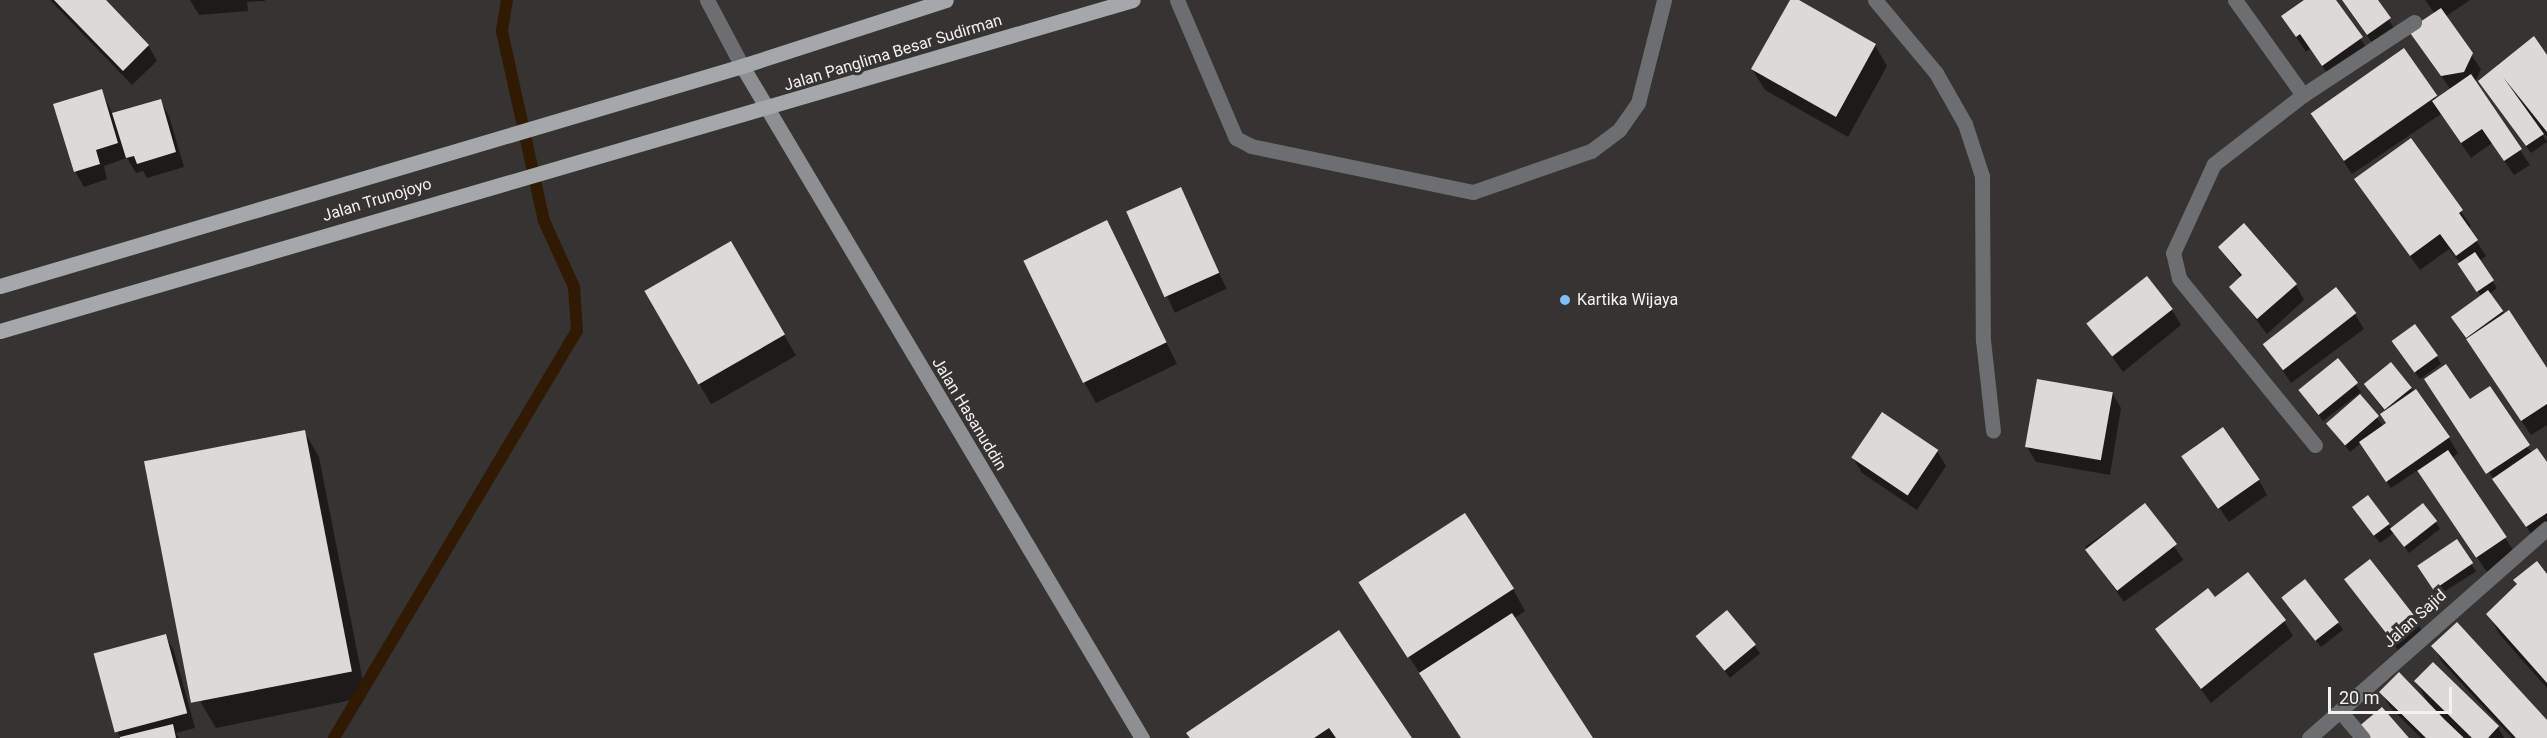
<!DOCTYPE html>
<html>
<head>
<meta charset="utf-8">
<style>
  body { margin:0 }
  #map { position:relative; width:2547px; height:738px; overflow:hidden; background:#363432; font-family:Roboto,sans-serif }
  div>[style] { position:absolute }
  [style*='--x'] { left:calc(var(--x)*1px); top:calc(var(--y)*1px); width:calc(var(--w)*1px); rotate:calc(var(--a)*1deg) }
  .shadow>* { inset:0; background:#0007; transform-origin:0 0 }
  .stream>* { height:12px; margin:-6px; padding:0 6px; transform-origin:6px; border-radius:6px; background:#301a03 }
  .building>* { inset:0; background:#ddd9d7; transform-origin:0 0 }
  .service>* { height:15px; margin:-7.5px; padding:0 7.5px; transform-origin:7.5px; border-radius:7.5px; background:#6d6e70 }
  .minor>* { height:15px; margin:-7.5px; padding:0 7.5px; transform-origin:7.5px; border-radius:7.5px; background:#6d6e70 }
  .tertiary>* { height:15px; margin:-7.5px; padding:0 7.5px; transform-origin:7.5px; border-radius:7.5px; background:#6d6e70 }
  .secondary>* { height:15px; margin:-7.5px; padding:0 7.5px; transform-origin:7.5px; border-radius:7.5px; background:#8d8f91 }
  .primary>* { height:15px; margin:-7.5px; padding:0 7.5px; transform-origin:7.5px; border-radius:7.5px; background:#a5a8aa }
  .dots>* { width:16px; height:16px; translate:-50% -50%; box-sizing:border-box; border:3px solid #363432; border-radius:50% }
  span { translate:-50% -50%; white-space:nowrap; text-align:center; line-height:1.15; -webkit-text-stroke:6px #363432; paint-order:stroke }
  .street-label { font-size:16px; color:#f3f2f1 }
  .poi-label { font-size:16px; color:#f3f2f1 }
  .left { translate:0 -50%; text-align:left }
  .scale { position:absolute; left:2328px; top:687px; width:124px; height:27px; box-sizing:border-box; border:3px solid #f3f2f1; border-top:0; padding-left:8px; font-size:18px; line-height:21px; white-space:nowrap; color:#f3f2f1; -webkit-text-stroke:4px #363432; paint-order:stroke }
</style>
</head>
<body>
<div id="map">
  <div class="shadow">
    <i style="clip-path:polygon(50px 0,104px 0,148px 45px,157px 61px,132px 85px)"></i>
    <i style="clip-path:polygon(190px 0,265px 0,265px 1px,247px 2px,248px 11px,199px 15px)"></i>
    <i style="clip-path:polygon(1792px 0,1875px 45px,1887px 66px,1848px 137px,1765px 90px,1752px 69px)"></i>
    <i style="clip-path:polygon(2307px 0,2334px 0,2370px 53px,2332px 80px,2310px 49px,2306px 52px,2283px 17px)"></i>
    <i style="clip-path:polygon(2342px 0,2376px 0,2398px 34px,2377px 50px)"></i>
    <i style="clip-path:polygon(2425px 0,2470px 0,2445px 17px,2481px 69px,2475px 82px,2530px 165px,2514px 175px,2492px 143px,2471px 158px,2441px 114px,2352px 174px,2320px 127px,2404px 50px,2437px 99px,2451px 90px,2410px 31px,2435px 14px)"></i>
    <i style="clip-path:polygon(2533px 39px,2547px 58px,2547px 136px,2542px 134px,2547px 142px,2531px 153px,2484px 89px,2503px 76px,2497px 65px)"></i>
    <i style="clip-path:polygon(101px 90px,113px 115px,160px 100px,169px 116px,184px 167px,147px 178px,143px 171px,136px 173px,127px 158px,104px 166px,107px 179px,84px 187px,75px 171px)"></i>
    <i style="clip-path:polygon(2411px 140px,2471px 226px,2468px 228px,2486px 256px,2479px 261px,2497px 288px,2489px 294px,2547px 370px,2547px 425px,2531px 435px,2455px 323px,2481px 296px,2461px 264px,2449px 249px,2420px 270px,2356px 180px)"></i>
    <i style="left:1180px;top:189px;width:110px;height:57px;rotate:65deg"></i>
    <i style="clip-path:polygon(1107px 222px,1177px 364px,1096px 403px,1084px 382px)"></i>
    <i style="left:731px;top:243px;width:130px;height:98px;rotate:60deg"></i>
    <i style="clip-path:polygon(2219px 247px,2296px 285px,2304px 300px,2267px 334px,2231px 287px,2241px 277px)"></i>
    <i style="clip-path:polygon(2172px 310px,2181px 325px,2123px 372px,2089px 325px)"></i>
    <i style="clip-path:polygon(2355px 314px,2364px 329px,2291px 383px,2264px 343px)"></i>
    <i style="clip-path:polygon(2398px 349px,2437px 357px,2441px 364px,2420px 379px)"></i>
    <i style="clip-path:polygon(2338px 360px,2361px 392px,2323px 421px,2304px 397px)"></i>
    <i style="clip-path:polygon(2426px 380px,2469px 401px,2547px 464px,2547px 534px,2536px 541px)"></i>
    <i style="clip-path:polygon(2410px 389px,2416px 391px,2449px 438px,2458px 453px,2452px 458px,2515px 553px,2487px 572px,2418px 470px,2391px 488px,2361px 443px,2350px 452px,2328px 424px,2360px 397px,2384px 427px,2388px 424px,2385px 412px,2369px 391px)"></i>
    <i style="clip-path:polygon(2112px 393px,2121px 408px,2110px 475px,2036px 462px,2027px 447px)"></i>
    <i style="clip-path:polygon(304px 431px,319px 457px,366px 697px,216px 728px,201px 703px)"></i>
    <i style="clip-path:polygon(1937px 451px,1946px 466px,1917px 510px,1862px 473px,1853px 458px)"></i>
    <i style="clip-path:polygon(2184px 457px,2259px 480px,2267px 495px,2229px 522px)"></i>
    <i style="clip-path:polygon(2368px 497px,2391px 528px,2436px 522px,2440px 529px,2409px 553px,2394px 533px,2380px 543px,2358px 515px)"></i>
    <i style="left:2145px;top:505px;width:67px;height:73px;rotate:55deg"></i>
    <i style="left:2457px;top:541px;width:36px;height:46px;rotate:58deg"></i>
    <i style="clip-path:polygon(2547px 576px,2547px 688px,2500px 635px,2488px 614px)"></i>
    <i style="clip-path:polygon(2346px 580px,2413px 616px,2422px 631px,2398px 650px)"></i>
    <i style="left:2305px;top:581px;width:62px;height:28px;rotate:52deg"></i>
    <i style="clip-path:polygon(1361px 583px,1513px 589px,1525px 611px,1513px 619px,1591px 738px,1462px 738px)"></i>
    <i style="clip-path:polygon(2215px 599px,2284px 621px,2293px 636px,2211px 703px,2157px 630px)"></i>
    <i style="left:1727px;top:612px;width:53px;height:39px;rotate:51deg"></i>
    <i style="clip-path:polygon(1339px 632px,1410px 738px,1191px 738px)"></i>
    <i style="clip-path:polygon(165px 635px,174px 651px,195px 728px,176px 733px,179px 738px,121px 738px,117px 731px)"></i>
    <i style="clip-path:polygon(2433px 646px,2547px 722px,2547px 738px,2512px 738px,2442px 662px)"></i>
    <i style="clip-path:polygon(2433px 664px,2498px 727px,2504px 738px,2421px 738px,2390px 707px,2381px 692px,2427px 701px,2416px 682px)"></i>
  </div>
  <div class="stream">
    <i style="--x:334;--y:738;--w:474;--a:-59.2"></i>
    <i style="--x:577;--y:331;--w:44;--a:-93.9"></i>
    <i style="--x:574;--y:287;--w:72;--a:-114.4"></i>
    <i style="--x:544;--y:221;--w:195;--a:-102.5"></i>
    <i style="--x:502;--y:31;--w:31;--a:-81"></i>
  </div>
  <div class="building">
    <i style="clip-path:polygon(54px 0,106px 0,149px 45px,123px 71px)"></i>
    <i style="clip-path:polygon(1790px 0,1799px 0,1876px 44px,1836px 117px,1751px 69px)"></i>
    <i style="clip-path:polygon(2304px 0,2336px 0,2363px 37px,2322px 66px,2300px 34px,2296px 37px,2281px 16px)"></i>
    <i style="clip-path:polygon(2342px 0,2378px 0,2391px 18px,2367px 35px)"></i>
    <i style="clip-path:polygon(2441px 8px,2473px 53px,2464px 72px,2441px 76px,2408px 30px)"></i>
    <i style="clip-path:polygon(2534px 36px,2547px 55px,2547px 132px,2503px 77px,2544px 134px,2526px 146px,2478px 81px)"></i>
    <i style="left:2404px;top:48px;width:58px;height:114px;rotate:55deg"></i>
    <i style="clip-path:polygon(2471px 74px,2522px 149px,2504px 161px,2482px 129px,2461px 143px,2432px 101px)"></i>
    <i style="clip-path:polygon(102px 89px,118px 143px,96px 150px,100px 164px,74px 172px,53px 104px)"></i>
    <i style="clip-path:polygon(161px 99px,176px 152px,137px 164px,134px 156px,126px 158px,112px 113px)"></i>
    <i style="clip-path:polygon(2411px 138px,2463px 210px,2459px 213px,2478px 240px,2456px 256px,2440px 234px,2410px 256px,2354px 179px)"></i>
    <i style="left:1181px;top:187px;width:94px;height:60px;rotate:66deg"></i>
    <i style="left:1107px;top:220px;width:136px;height:93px;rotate:64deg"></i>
    <i style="clip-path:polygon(2244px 223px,2297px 284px,2257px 319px,2229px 287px,2242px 275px,2218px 247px)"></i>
    <i style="left:731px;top:241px;width:108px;height:100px;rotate:60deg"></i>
    <i style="left:2475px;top:252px;width:34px;height:21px;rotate:56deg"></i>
    <i style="left:2147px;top:276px;width:42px;height:77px;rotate:52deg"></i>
    <i style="left:2336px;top:287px;width:33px;height:93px;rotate:52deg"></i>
    <i style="left:2488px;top:290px;width:26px;height:46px;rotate:54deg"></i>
    <i style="clip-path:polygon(2509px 310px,2547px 368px,2547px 404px,2521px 421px,2466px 339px)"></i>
    <i style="left:2415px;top:324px;width:39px;height:29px;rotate:54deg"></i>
    <i style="left:2338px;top:358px;width:32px;height:51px;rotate:51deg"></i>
    <i style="left:2391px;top:362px;width:33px;height:35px;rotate:51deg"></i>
    <i style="clip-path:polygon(2446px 364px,2470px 399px,2490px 386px,2530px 445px,2486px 474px,2424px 379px)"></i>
    <i style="left:2037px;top:379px;width:77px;height:69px;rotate:10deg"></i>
    <i style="clip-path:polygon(2416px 389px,2450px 437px,2386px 482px,2359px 442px,2386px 423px,2380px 414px)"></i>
    <i style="left:2360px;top:394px;width:29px;height:45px;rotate:49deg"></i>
    <i style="left:1882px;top:412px;width:68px;height:55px;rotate:34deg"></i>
    <i style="left:2223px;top:427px;width:64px;height:51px;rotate:55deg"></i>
    <i style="left:305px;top:430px;width:246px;height:164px;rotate:79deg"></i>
    <i style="clip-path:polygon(2537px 448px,2547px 462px,2547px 513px,2526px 527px,2492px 479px)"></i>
    <i style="left:2448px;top:450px;width:105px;height:37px;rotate:56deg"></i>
    <i style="left:2368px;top:495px;width:36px;height:20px;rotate:53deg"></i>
    <i style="left:2145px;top:503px;width:52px;height:76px;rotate:52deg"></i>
    <i style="left:2423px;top:503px;width:23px;height:42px;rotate:52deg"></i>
    <i style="left:1465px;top:513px;width:90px;height:127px;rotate:57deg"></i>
    <i style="left:2457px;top:539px;width:29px;height:48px;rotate:56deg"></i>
    <i style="left:2370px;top:559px;width:71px;height:33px;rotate:52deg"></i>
    <i style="clip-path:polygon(2537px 561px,2547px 574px,2547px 683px,2486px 614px,2517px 584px,2513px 580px)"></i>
    <i style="clip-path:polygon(2248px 572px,2286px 620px,2201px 689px,2155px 629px,2208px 588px,2215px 597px)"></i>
    <i style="left:2305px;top:579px;width:55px;height:30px;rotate:52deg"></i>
    <i style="left:1727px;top:610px;width:45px;height:41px;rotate:50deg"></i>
    <i style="clip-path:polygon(1512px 613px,1593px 738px,1461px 738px,1419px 673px)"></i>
    <i style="clip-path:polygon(2457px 622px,2547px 720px,2547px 738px,2516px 738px,2431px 646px)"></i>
    <i style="clip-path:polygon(1339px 630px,1412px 738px,1336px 738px,1329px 728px,1314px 738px,1190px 738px,1186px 733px)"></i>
    <i style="left:166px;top:634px;width:82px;height:75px;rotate:75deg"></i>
    <i style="clip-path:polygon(2433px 662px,2499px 726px,2488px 738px,2472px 738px,2414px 681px)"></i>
    <i style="clip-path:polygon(2399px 672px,2445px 720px,2464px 738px,2426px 738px,2379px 692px)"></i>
    <i style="clip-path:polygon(2382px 707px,2409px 738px,2366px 738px,2357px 728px)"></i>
    <i style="clip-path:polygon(173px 724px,176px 738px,120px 738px,120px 737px)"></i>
  </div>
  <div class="service">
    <i style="--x:1177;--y:0;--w:150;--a:66.9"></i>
    <i style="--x:1236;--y:138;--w:17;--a:28"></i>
    <i style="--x:1251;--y:146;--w:227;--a:11.7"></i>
    <i style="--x:1473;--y:192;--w:125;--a:-19.2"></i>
    <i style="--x:1591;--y:151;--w:35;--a:-37"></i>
    <i style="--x:1619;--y:130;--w:33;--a:-55"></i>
    <i style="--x:1638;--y:103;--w:106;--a:-75.8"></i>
    <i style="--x:1875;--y:0;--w:95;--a:50.1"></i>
    <i style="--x:1936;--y:73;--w:59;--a:60.4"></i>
    <i style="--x:1965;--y:124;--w:55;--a:71.9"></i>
    <i style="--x:1982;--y:176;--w:164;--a:89.7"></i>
    <i style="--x:1983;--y:340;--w:91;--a:83.7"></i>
  </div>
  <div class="minor">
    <i style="--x:2235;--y:0;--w:117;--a:54.4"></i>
    <i style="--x:2315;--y:445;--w:215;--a:-129.2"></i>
    <i style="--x:2179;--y:278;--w:26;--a:-103"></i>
    <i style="--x:2173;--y:253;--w:98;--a:-65.3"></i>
    <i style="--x:2214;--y:164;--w:113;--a:-37.8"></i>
    <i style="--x:2303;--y:95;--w:133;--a:-33.3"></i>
    <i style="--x:2340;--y:711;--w:35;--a:50"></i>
    <i style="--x:2309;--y:738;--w:317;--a:-41.4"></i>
  </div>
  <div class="tertiary">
    <i style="--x:707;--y:0;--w:75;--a:62.1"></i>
  </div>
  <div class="secondary">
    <i style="--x:742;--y:66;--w:782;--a:59.24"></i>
  </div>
  <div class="primary">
    <i style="--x:0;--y:286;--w:774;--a:-16.51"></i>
    <i style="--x:742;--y:66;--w:214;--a:-17.9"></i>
    <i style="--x:0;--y:331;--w:1180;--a:-16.29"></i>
  </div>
  <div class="dots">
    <i style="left:1565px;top:300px;background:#81bdfa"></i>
  </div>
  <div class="street-label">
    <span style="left:893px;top:53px;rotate:-17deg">Jalan Panglima Besar Sudirman</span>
    <span style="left:377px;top:200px;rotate:-17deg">Jalan Trunojoyo</span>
    <span style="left:969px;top:414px;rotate:59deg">Jalan Hasanuddin</span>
    <span style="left:2415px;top:619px;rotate:-42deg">Jalan Sajid</span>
  </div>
  <div class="poi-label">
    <span class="left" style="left:1577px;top:300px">Kartika Wijaya</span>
  </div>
  <div class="scale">20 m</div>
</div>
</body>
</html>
